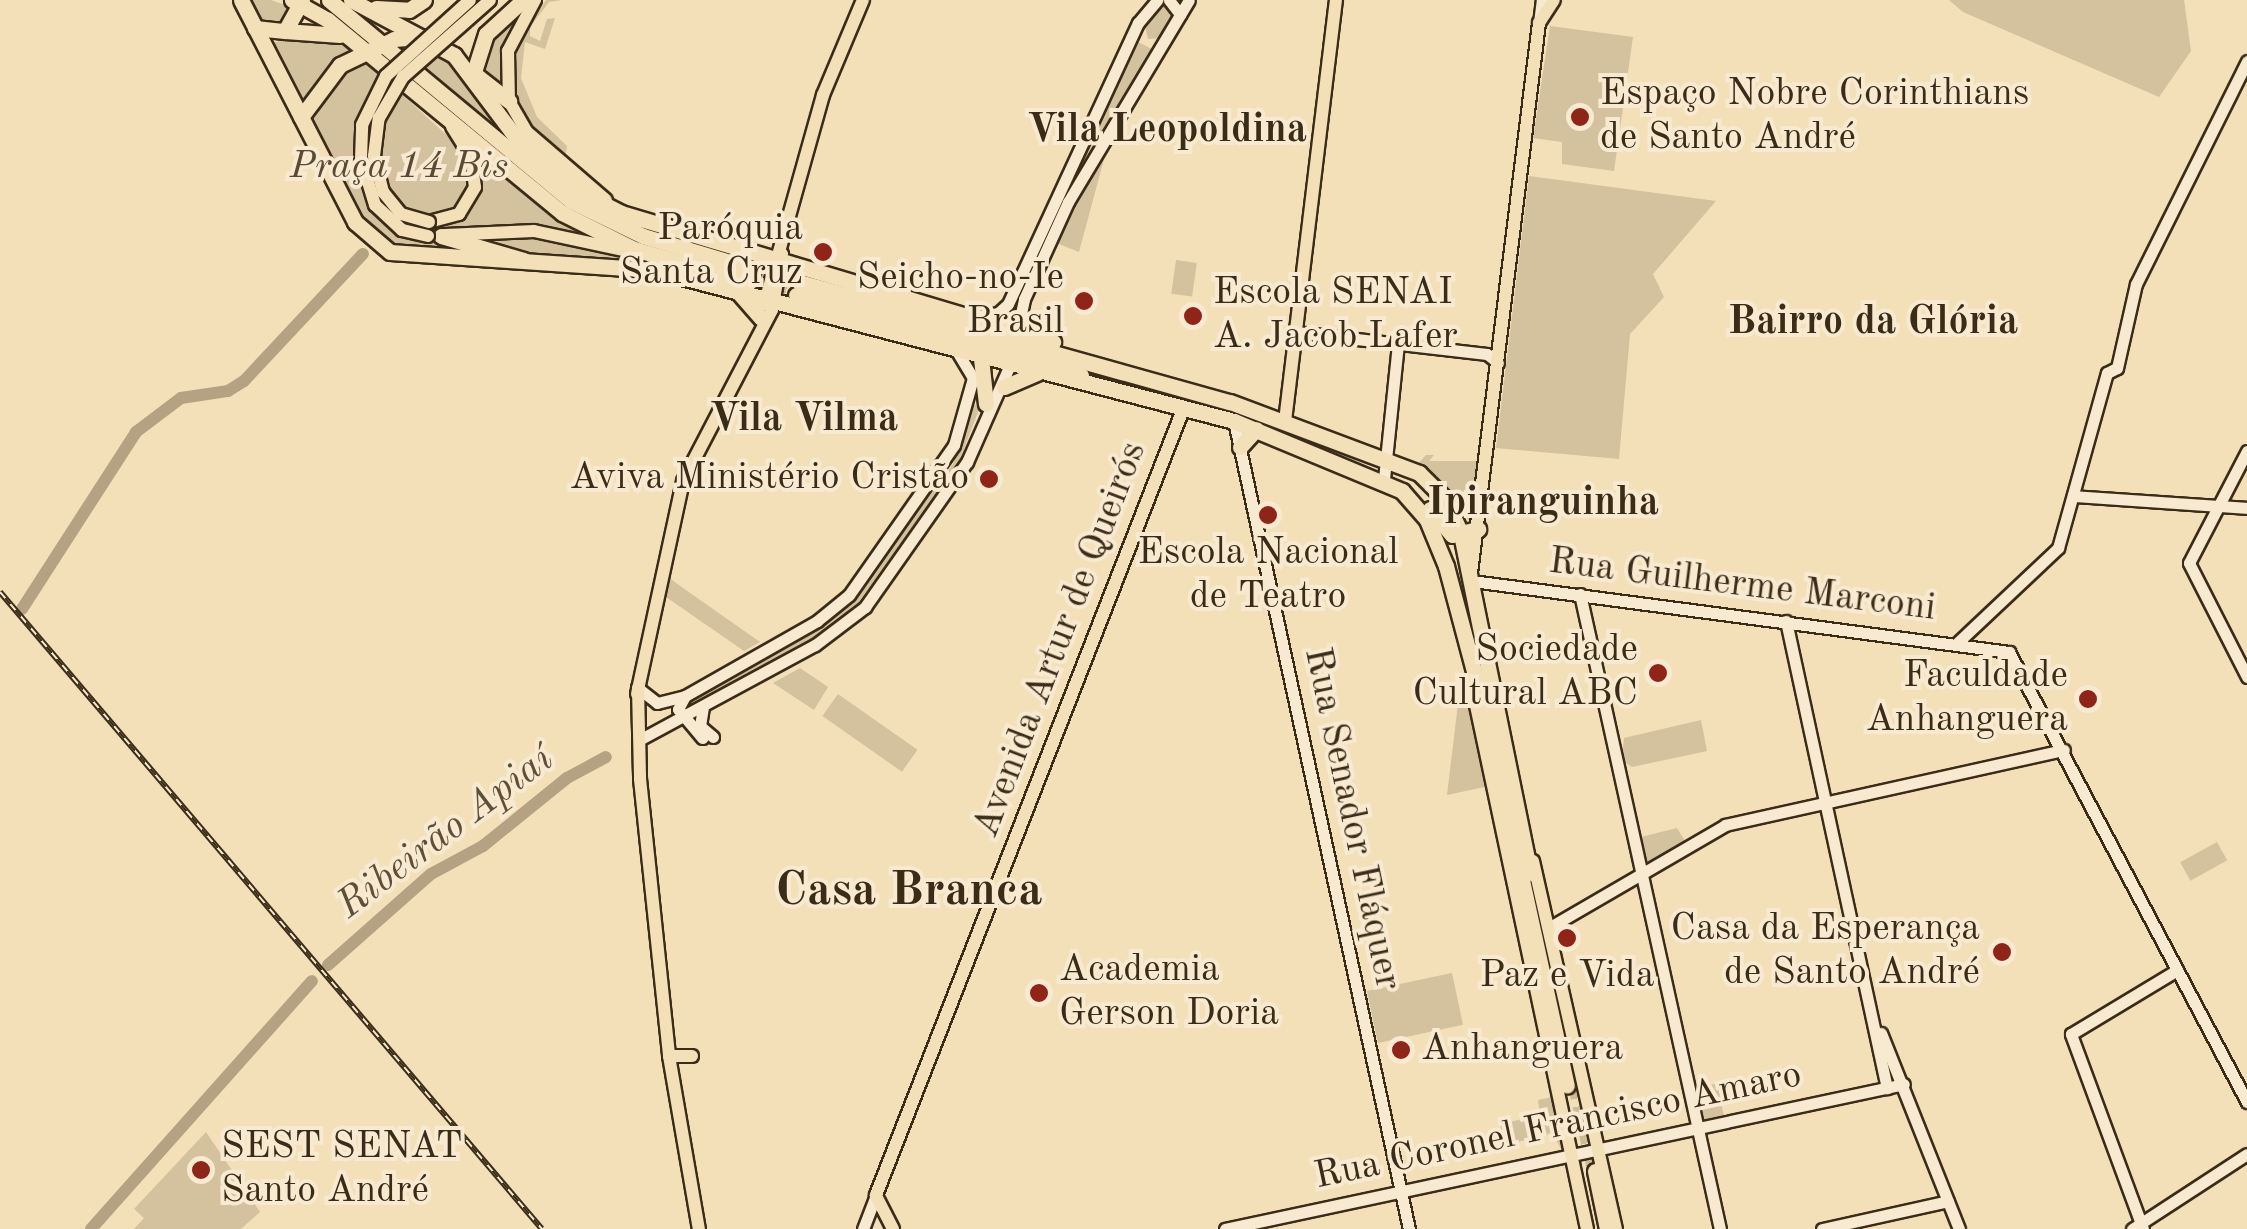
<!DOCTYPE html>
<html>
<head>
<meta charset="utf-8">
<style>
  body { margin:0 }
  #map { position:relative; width:2247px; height:1229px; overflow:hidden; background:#f3dfb8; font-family:"Old Standard TT",serif }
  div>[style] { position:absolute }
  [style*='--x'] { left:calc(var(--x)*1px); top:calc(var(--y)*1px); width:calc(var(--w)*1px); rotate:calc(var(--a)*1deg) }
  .green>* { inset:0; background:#d4c19d; transform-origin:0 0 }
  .river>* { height:12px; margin:-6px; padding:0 6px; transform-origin:6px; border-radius:6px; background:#b4a282 }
  .highway-tunnel>* { height:15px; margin-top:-7.5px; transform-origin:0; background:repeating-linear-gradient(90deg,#cebb98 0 15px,transparent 0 23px) }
  .roads { filter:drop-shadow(2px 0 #3b2c18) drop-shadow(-2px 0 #3b2c18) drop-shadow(0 2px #3b2c18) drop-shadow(0 -2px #3b2c18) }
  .secondary>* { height:11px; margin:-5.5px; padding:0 5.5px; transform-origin:5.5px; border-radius:5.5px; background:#f7ead1 }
  .primary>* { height:12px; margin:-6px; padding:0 6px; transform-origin:6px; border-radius:6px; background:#f3dfb8 }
  .highway>* { height:15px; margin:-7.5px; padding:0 7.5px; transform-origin:7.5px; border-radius:7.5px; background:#f3dfb8 }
  .rail>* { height:6px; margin-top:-3px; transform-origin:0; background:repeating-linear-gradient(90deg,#f7ead1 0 8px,#3b2c18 0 16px); box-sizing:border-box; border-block:2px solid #3b2c18 }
  .bridges { filter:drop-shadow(2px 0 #3b2c18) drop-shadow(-2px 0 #3b2c18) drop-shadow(0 2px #3b2c18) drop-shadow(0 -2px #3b2c18) }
  .primary-bridge>* { height:12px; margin:-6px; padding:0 6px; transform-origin:6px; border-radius:6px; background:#f3dfb8 }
  .dots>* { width:28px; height:28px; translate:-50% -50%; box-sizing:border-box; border:5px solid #f7ead1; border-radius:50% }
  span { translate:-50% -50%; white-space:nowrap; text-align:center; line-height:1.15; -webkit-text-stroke:8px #f7ead1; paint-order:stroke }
  .poi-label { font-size:38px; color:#3b2c18 }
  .left { translate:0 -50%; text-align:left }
  .right { translate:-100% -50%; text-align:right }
  .park-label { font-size:38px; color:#5a4a33; font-style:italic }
  .street-label { font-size:38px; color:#3b2c18 }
  .neighbourhood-label { font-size:40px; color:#3b2c18; font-weight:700 }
  .water-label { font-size:40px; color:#5f4f38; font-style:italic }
  .district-label { font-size:48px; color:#3b2c18; font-weight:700 }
</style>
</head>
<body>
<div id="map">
  <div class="green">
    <i style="clip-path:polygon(248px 0,271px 0,296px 9px,283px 26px,259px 21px)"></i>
    <i style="clip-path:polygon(546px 0,562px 0,549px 2px,530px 27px,530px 36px,540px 41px,547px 19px,555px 18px,545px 49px,525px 42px,521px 78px,537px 117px,567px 146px,565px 161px,531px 129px,514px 100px,513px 53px)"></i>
    <i style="clip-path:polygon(1949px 0,2184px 0,2191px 51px,2159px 97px,1963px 12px)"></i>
    <i style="clip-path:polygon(527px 3px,503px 87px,550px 163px,500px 109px,480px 70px,484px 46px)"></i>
    <i style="clip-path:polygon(1165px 4px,1174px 16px,1161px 38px,1148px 39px,1144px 23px)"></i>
    <i style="clip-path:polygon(1550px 26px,1633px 37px,1614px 171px,1562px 164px,1562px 142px,1533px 138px)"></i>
    <i style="clip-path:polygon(315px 34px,340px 40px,352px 51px,323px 74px,303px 104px,271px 43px)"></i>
    <i style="clip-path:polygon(408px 40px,452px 60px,522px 153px,393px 46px)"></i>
    <i style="clip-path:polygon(1138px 42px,1154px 50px,1074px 181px,1014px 324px,996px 318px)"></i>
    <i style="clip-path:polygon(364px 60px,463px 150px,470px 183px,465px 202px,429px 226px,450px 224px,470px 209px,479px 181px,477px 156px,601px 242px,491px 227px,429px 231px,429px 240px,508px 258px,401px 250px,379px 241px,354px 209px,308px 114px,338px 73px)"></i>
    <i style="clip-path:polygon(1107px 148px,1079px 252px,1054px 242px,1085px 182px)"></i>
    <i style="clip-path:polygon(1529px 176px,1716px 201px,1653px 274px,1664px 297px,1630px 334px,1619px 459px,1496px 448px)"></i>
    <i style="clip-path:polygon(512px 232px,576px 242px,663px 268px,570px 263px,481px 238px)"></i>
    <i style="left:1176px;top:260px;width:21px;height:34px;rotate:8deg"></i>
    <i style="clip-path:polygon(981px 404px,957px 467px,855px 607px,820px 635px,686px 712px,682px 703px,849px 604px,953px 464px,974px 405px)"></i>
    <i style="clip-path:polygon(1426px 455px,1434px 455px,1429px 461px,1477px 461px,1471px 523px,1418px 464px)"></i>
    <i style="clip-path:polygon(670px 578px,676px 583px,760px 642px,744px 651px,666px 597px)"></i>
    <i style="clip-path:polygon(800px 668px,828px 687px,814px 710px,773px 683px)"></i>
    <i style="clip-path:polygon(1463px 676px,1489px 786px,1447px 795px,1461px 679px)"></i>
    <i style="left:838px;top:694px;width:97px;height:27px;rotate:35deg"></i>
    <i style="clip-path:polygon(1701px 720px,1707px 751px,1632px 767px,1622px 760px,1624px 738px)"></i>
    <i style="clip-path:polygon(1677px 828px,1685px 841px,1647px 863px,1641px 837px)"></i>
    <i style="left:2217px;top:842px;width:21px;height:42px;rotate:61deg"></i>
    <i style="left:1452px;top:973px;width:53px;height:87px;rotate:78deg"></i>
    <i style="clip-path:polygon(1728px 1081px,1733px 1101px,1721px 1104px,1724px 1116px,1704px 1120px,1696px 1088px)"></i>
    <i style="clip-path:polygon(1552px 1097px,1562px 1151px,1553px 1134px,1504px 1145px,1500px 1124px,1540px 1115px,1538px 1100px)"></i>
    <i style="clip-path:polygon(206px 1132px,260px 1212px,241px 1229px,134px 1229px,144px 1218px,134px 1209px)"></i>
  </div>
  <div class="river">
    <i style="--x:22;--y:609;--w:211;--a:-57.2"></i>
    <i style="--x:136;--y:432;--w:56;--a:-37.1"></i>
    <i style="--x:181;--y:398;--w:48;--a:-8.5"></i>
    <i style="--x:228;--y:391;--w:19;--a:-32"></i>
    <i style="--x:244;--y:381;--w:174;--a:-46.9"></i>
    <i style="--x:328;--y:965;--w:137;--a:-41.5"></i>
    <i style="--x:431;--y:874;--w:59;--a:-28.3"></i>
    <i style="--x:483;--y:846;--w:108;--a:-39"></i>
    <i style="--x:567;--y:778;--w:44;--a:-28.3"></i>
    <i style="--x:91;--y:1229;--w:332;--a:-48.3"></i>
  </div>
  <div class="highway-tunnel">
    <i style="--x:753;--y:269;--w:48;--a:15.8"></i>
    <i style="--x:749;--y:282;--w:49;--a:15.5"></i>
    <i style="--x:1575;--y:1083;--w:90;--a:77.2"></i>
  </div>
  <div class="roads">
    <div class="secondary">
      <i style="--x:1169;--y:0;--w:18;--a:52"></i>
      <i style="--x:1539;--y:23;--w:23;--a:-83"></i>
      <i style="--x:977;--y:316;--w:21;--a:-8"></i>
      <i style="--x:998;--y:313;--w:13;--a:-42"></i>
      <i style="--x:1008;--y:304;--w:310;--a:-65.2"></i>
      <i style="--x:1138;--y:23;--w:30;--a:-50"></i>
      <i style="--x:1296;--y:332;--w:192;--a:6.6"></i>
      <i style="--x:1487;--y:354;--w:14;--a:39"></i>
      <i style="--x:1016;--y:337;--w:39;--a:-78"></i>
      <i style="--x:1024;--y:299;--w:107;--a:-65.6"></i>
      <i style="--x:1068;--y:202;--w:235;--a:-59.1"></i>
      <i style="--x:1234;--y:421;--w:827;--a:77.78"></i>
      <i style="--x:2247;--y:451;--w:126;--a:117.4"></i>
      <i style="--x:2189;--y:563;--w:128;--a:63"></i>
      <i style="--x:1384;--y:479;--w:136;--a:-84.1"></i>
      <i style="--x:2073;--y:496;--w:174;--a:3.9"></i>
      <i style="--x:1472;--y:581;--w:542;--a:7.53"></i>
      <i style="--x:2009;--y:652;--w:509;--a:62.13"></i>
      <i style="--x:1580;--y:594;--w:650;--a:77.57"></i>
      <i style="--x:1786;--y:621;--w:478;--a:77.8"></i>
      <i style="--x:1956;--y:644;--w:140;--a:-43.3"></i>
      <i style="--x:2058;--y:548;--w:182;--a:-74.4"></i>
      <i style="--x:2107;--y:373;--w:11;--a:-27"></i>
      <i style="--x:2117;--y:368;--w:86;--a:-77.3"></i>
      <i style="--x:2136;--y:284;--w:249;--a:-63.5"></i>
      <i style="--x:638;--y:688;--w:24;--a:38"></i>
      <i style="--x:657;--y:703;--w:29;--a:-14"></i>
      <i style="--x:685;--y:696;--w:152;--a:-29.6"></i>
      <i style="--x:817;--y:621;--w:41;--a:-39.1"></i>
      <i style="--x:849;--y:595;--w:183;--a:-55"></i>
      <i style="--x:954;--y:445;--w:70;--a:-74.2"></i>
      <i style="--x:973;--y:378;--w:33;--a:-121"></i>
      <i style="--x:685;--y:696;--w:15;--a:118"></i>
      <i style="--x:678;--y:709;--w:38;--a:50"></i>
      <i style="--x:703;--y:707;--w:19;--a:99"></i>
      <i style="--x:700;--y:726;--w:17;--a:40"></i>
      <i style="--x:639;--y:740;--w:200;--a:-28.4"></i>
      <i style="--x:815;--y:645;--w:63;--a:-37.2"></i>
      <i style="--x:865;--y:607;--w:177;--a:-54.9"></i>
      <i style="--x:967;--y:462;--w:111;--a:-66.2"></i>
      <i style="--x:1550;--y:927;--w:203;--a:-30.2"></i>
      <i style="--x:1725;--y:825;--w:347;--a:-12.5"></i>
      <i style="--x:1881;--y:1033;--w:211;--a:68.3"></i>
      <i style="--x:863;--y:1229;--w:36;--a:-69"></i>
      <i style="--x:1225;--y:1229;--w:694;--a:-12.05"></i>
      <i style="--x:1822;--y:1229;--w:129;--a:-12.5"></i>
      <i style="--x:2132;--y:1229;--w:137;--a:-33.1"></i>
      <i style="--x:2143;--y:1229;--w:208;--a:-110.3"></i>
      <i style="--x:2071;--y:1034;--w:124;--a:-31.1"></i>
    </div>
    <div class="primary">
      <i style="--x:535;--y:0;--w:58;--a:117.9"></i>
      <i style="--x:508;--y:51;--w:50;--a:88.9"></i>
      <i style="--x:509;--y:101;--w:36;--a:60"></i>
      <i style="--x:527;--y:132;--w:104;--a:40.7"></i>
      <i style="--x:429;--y:222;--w:31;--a:-15"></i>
      <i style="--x:459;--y:214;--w:31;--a:-59"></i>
      <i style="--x:475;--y:187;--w:30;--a:-98"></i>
      <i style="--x:471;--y:157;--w:36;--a:-122"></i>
      <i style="--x:445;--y:235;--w:89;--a:-2.6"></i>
      <i style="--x:534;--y:231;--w:100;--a:12.1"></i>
      <i style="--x:764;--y:305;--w:218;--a:-74.3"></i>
      <i style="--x:823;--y:95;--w:103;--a:-67.2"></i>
      <i style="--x:1285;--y:421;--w:424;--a:-83.1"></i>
      <i style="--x:1471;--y:573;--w:554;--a:-82.95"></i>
      <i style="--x:1539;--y:23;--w:27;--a:-57"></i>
      <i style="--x:1471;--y:682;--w:559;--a:78.03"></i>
      <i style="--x:638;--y:688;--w:91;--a:88.7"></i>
      <i style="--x:640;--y:779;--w:279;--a:84"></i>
      <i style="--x:669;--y:1056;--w:176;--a:80.2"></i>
      <i style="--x:637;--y:694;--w:218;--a:-77.8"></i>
      <i style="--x:683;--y:481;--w:193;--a:-62.5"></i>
      <i style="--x:772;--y:310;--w:57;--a:-79.9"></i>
      <i style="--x:1533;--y:861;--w:377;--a:77.3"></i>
      <i style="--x:669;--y:1056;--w:23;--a:0"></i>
      <i style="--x:893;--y:1229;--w:38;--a:-117"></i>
      <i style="--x:876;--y:1195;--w:846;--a:-68.65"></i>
    </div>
    <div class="highway">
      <i style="--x:241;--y:0;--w:250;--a:62.8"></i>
      <i style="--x:355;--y:222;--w:46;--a:40.6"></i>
      <i style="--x:390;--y:252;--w:266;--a:3.9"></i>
      <i style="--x:655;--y:270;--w:598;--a:14.62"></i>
      <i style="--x:1234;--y:421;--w:182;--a:22.6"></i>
      <i style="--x:1402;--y:491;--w:38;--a:49"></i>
      <i style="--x:1427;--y:520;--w:50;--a:67.6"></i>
      <i style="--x:1446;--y:566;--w:163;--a:75.1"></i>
      <i style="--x:1488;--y:724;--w:370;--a:77.7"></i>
      <i style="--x:292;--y:0;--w:41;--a:29.1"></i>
      <i style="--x:328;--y:20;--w:303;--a:39.5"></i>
      <i style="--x:562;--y:213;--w:80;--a:26.6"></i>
      <i style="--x:634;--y:249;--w:120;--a:16"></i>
      <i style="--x:329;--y:0;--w:315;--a:39.7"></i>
      <i style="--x:571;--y:201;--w:80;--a:25.9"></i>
      <i style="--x:643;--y:236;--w:115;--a:16.7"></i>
      <i style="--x:351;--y:0;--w:117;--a:28.1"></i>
      <i style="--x:454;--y:55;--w:115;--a:53.1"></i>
      <i style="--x:376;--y:8;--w:33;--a:3"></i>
      <i style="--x:409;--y:10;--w:18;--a:-34"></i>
      <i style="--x:255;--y:28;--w:30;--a:6"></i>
      <i style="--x:285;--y:31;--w:35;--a:-61"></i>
      <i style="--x:285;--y:31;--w:55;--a:4.2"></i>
      <i style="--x:473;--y:75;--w:43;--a:-72.4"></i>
      <i style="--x:486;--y:34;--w:50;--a:-42.6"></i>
      <i style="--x:477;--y:76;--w:41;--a:38"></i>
      <i style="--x:301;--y:117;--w:65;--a:-53.1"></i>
      <i style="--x:340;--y:65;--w:60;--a:-25.7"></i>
      <i style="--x:394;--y:39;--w:27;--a:-4"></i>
      <i style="--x:519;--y:141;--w:86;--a:38.9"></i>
      <i style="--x:586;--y:195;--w:39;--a:27"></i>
      <i style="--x:621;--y:213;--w:451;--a:16.6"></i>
      <i style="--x:441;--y:236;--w:86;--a:16.1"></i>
      <i style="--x:799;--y:282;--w:447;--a:15.6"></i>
      <i style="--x:1230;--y:402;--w:202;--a:20.6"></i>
      <i style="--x:1419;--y:473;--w:37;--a:45"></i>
      <i style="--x:1445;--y:499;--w:38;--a:65"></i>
      <i style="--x:1461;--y:534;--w:346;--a:78.5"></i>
      <i style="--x:740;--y:294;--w:32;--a:49"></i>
      <i style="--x:796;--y:295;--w:296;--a:15.7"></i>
      <i style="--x:980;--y:349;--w:55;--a:83.8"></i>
      <i style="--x:1004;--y:387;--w:36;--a:-23"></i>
      <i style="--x:1240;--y:447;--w:24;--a:-48"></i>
      <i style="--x:1430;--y:509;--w:34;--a:50"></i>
      <i style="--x:1452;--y:535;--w:27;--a:-13"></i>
      <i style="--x:1595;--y:1171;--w:59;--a:78.3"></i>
    </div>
  </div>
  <div class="rail">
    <i style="--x:0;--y:592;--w:836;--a:49.61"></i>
  </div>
  <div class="bridges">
    <div class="primary-bridge">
      <i style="--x:429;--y:222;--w:29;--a:-164"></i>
      <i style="--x:401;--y:214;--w:28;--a:-129"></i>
      <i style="--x:383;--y:192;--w:37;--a:-104"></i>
      <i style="--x:374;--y:156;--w:38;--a:-83"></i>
      <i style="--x:379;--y:118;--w:48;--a:-59.7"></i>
      <i style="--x:403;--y:77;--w:116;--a:-41.5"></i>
      <i style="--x:428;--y:236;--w:27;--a:-167"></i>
      <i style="--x:402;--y:230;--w:37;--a:-137"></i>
      <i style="--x:375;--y:205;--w:48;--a:-106.9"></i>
      <i style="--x:361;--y:159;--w:34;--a:-88"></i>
      <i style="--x:362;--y:125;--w:55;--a:-63.9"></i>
      <i style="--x:386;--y:76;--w:113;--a:-42.1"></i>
    </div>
  </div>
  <div class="dots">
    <i style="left:1580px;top:117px;background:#8f2418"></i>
    <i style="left:823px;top:252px;background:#8f2418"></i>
    <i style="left:1084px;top:301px;background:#8f2418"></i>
    <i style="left:1193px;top:316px;background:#8f2418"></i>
    <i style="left:989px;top:479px;background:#8f2418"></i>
    <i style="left:1268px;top:515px;background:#8f2418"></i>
    <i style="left:1658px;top:673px;background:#8f2418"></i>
    <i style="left:2088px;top:699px;background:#8f2418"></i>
    <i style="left:1567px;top:938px;background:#8f2418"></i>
    <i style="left:2002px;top:952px;background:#8f2418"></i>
    <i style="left:1039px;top:993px;background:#8f2418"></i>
    <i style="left:1401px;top:1050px;background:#8f2418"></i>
    <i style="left:201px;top:1170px;background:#8f2418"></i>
  </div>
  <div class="poi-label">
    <span class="left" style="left:1600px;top:117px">Espaço Nobre Corinthians<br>de Santo André</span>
    <span class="right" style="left:803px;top:252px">Paróquia<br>Santa Cruz</span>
    <span class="right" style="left:1064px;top:301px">Seicho-no-Ie<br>Brasil</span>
    <span class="left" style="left:1213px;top:316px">Escola SENAI<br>A. Jacob Lafer</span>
    <span class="right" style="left:969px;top:479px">Aviva Ministério Cristão</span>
    <span style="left:1268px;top:576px">Escola Nacional<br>de Teatro</span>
    <span class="right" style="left:1638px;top:673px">Sociedade<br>Cultural ABC</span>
    <span class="right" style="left:2068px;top:699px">Faculdade<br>Anhanguera</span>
    <span class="right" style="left:1980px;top:952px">Casa da Esperança<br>de Santo André</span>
    <span class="left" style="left:1059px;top:993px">Academia<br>Gerson Doria</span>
    <span style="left:1567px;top:977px">Paz e Vida</span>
    <span class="left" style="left:1421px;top:1050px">Anhanguera</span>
    <span class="left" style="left:221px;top:1170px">SEST SENAT<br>Santo André</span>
  </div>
  <div class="park-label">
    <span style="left:399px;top:168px">Praça 14 Bis</span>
  </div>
  <div class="street-label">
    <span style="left:1742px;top:586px;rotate:7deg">Rua Guilherme Marconi</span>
    <span style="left:1061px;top:640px;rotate:-69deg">Avenida Artur de Queirós</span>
    <span style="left:1351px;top:819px;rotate:78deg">Rua Senador Fláquer</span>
    <span style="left:1558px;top:1127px;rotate:-12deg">Rua Coronel Francisco Amaro</span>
  </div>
  <div class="neighbourhood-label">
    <span style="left:1167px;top:131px">Vila Leopoldina</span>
    <span style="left:1873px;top:323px">Bairro da Glória</span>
    <span style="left:804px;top:420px">Vila Vilma</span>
    <span style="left:1543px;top:504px">Ipiranguinha</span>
  </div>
  <div class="water-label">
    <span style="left:446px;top:833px;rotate:-37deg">Ribeirão Apiaí</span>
  </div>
  <div class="district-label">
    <span style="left:909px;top:892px">Casa Branca</span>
  </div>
</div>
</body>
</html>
